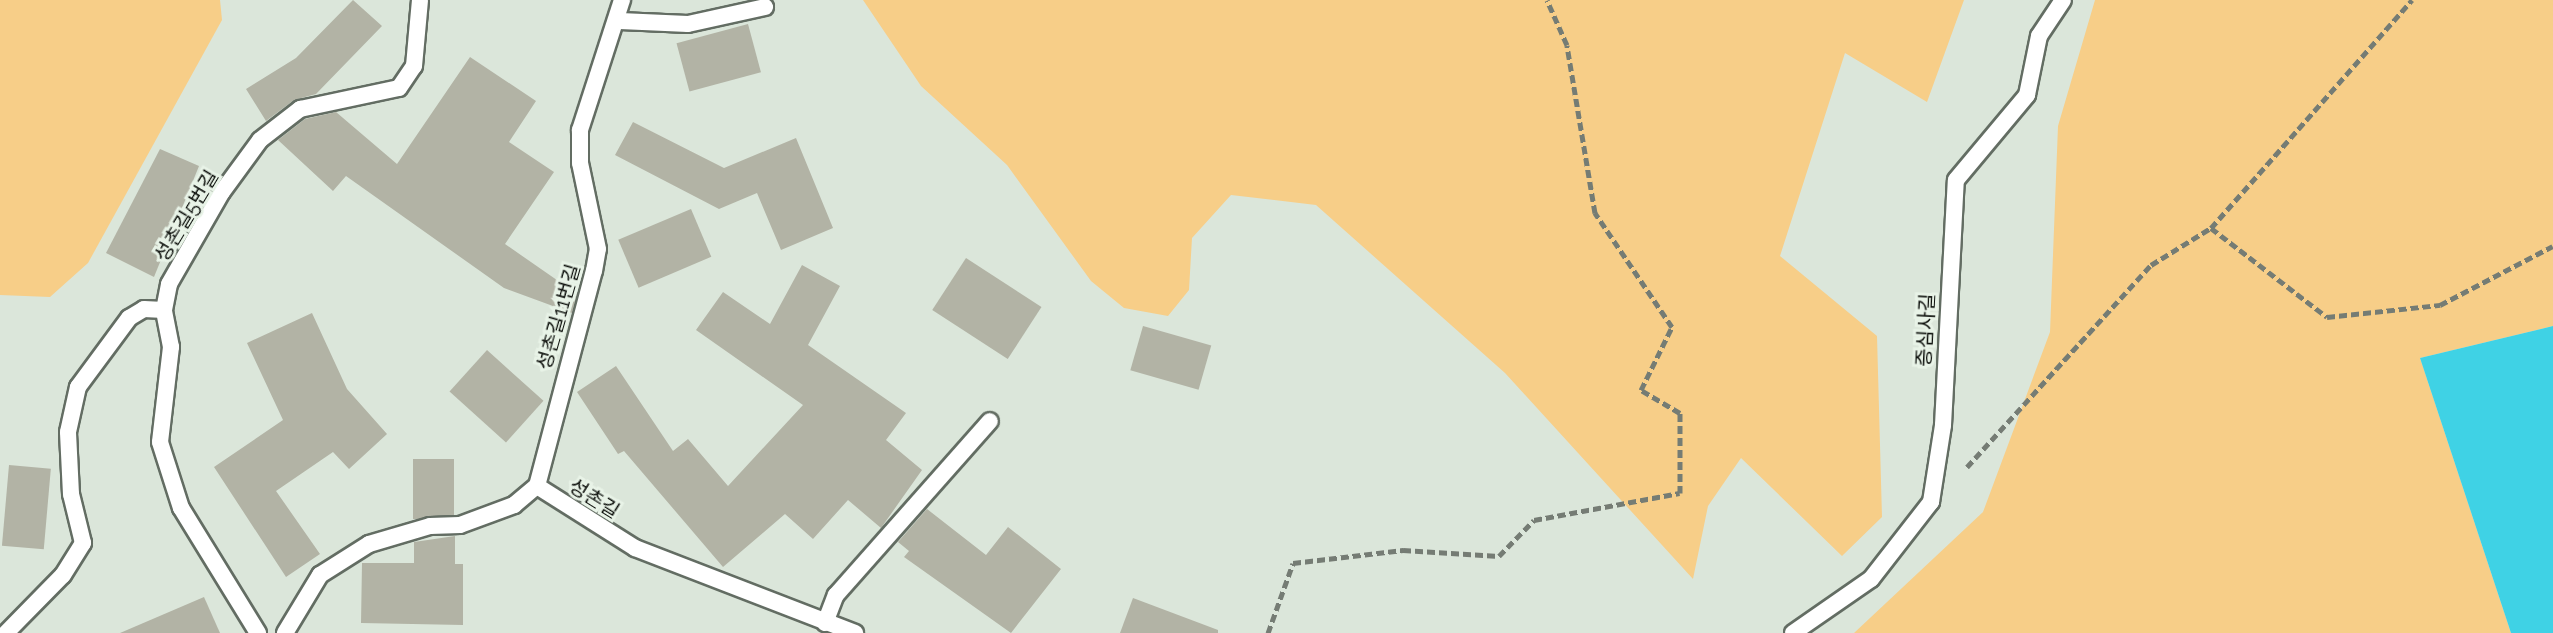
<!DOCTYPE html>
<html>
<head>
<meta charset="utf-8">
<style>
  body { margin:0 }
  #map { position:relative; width:2553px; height:633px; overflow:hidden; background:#dbe6da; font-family:Raleway,"Noto Sans KR",sans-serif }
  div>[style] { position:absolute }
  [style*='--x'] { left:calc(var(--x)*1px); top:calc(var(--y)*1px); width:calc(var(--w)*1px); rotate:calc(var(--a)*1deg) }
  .green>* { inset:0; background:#f7ce88 }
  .water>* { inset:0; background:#3fd2e5 }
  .building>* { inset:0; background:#b2b3a5; transform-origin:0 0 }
  .path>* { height:5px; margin-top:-2.5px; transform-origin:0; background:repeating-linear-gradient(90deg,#757c74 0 8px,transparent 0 12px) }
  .roads { filter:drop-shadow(2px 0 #636d63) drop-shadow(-2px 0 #636d63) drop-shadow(0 2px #636d63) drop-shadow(0 -2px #636d63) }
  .lane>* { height:16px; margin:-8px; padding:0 8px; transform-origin:8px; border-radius:8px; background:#fff }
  span { translate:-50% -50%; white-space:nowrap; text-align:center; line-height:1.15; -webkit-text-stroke:6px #e8f3e7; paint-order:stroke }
  .street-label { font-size:20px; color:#0c0f0b }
</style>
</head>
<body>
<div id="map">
  <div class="green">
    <i style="clip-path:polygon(0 0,220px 0,222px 20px,88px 263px,50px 297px,0 295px)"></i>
    <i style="clip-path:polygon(863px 0,1964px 0,1927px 102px,1845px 53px,1780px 256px,1877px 336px,1882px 517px,1842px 556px,1741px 458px,1708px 506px,1693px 579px,1505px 373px,1316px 205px,1231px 195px,1192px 238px,1189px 290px,1168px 316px,1124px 308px,1091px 281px,1007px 165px,921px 86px)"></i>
    <i style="clip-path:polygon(2095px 0,2553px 0,2553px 326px,2420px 358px,2511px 633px,1854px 633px,1983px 512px,2050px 332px,2058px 126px)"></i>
  </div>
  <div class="water">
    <i style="clip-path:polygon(2553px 326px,2553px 633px,2511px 633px,2420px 358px)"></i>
  </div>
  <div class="building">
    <i style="clip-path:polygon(353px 0,382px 26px,316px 94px,294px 100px,266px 121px,246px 89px,296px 58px)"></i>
    <i style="left:748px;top:24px;width:50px;height:74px;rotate:75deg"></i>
    <i style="clip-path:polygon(470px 57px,536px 101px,509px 142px,554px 172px,505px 244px,577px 294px,572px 313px,504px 288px,346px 176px,333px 191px,278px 140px,305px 119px,336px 112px,397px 164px)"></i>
    <i style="clip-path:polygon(633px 122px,724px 168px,796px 138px,833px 228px,781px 250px,757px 193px,719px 209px,615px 155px)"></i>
    <i style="clip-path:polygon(160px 149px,199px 166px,154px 277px,106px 253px)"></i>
    <i style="left:691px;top:209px;width:52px;height:79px;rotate:67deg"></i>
    <i style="left:966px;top:258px;width:90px;height:62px;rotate:33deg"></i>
    <i style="clip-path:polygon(802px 265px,840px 286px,808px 345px,906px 413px,886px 440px,922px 470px,881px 528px,848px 500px,813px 539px,785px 514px,723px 567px,624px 451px,618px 454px,577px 392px,616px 366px,673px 451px,688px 439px,728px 486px,803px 405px,696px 330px,723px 292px,770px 324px)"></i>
    <i style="clip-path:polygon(312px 313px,347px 389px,387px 434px,349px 469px,333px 452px,276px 491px,320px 554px,286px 577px,214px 467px,283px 420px,247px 343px)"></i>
    <i style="left:1143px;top:326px;width:71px;height:46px;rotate:16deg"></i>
    <i style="left:487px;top:350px;width:76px;height:56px;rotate:42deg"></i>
    <i style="left:413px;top:459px;width:41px;height:60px"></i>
    <i style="left:9px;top:465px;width:42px;height:81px;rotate:5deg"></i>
    <i style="clip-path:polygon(927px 509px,986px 555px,1008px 527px,1061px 569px,1011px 633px,904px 557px,909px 551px,898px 542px)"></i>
    <i style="clip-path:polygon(455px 536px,455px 564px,463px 564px,463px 625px,361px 623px,362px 563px,414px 563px,414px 542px)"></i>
    <i style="clip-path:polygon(204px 597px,220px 633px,120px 633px)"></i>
    <i style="clip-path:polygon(1133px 598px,1218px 630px,1218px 633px,1120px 633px)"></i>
  </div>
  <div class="path">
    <i style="--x:2211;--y:228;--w:304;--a:-48.6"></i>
    <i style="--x:1967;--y:467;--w:273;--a:-47.7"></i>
    <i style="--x:2151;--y:265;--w:70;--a:-31.7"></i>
    <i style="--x:2211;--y:228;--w:146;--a:37.5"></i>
    <i style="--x:2327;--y:317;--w:114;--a:-6.1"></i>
    <i style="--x:2440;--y:305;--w:127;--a:-27.6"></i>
    <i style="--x:1268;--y:633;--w:74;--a:-70.3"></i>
    <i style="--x:1293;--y:563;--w:111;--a:-6.7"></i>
    <i style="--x:1403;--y:550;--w:96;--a:3.6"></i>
    <i style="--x:1499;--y:556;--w:50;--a:-45.8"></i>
    <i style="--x:1534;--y:520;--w:148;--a:-10.5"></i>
    <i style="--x:1680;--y:493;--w:80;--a:-90"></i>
    <i style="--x:1680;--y:413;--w:45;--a:-149.5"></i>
    <i style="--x:1641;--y:390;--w:70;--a:-63.8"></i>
    <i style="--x:1672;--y:327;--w:138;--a:-124"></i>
    <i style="--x:1595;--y:213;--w:170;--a:-99.5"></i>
    <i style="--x:1567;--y:45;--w:49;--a:-114"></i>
  </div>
  <div class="roads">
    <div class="lane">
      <i style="--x:620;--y:21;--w:68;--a:2.5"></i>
      <i style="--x:688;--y:24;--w:79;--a:-12.4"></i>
      <i style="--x:537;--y:486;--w:222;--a:-75.2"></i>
      <i style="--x:594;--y:271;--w:22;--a:-80"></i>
      <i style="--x:598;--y:249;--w:88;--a:-101.8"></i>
      <i style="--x:580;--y:163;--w:33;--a:-90"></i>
      <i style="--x:580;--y:130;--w:137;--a:-72.1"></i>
      <i style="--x:537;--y:486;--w:116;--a:32.3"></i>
      <i style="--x:635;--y:548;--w:236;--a:21.1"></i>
      <i style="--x:825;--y:623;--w:30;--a:-69"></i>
      <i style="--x:836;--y:595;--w:232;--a:-48.5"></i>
      <i style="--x:6;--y:633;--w:81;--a:-45.5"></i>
      <i style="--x:63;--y:575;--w:38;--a:-58"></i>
      <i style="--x:83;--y:543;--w:50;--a:-103.8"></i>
      <i style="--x:71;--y:494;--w:62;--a:-92.8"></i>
      <i style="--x:68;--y:432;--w:46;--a:-77.5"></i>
      <i style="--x:78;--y:387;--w:86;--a:-53.5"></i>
      <i style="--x:129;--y:318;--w:17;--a:-31"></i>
      <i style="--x:144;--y:309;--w:20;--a:3"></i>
      <i style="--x:258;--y:633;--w:147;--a:-121.6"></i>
      <i style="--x:181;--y:508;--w:69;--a:-107.7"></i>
      <i style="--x:160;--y:442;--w:96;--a:-83.4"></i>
      <i style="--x:171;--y:347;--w:38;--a:-101"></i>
      <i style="--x:164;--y:310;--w:26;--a:-79"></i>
      <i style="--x:169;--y:284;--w:106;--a:-60.1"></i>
      <i style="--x:222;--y:192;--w:64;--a:-53.8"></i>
      <i style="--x:260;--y:140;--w:51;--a:-37.8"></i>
      <i style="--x:300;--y:109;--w:101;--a:-12"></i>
      <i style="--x:399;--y:88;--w:27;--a:-56"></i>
      <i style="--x:414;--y:66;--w:66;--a:-84.8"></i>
      <i style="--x:285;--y:633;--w:68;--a:-58.9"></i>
      <i style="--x:320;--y:575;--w:58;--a:-32.3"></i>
      <i style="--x:369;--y:544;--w:64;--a:-16.4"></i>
      <i style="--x:430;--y:526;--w:30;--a:-2"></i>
      <i style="--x:460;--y:525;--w:58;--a:-20.3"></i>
      <i style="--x:514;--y:505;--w:30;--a:-40"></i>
      <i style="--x:1793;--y:633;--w:95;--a:-34.7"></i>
      <i style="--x:1871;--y:579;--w:98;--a:-52.1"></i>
      <i style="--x:1931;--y:502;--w:78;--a:-81.1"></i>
      <i style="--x:1943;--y:425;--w:245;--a:-87"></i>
      <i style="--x:1956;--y:180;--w:111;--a:-50.1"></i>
      <i style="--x:2027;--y:95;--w:60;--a:-78.5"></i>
      <i style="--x:2039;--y:36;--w:43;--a:-56.3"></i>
    </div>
  </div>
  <div class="street-label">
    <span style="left:187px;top:216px;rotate:-59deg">성촌길5번길</span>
    <span style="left:559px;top:317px;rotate:-74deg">성촌길11번길</span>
    <span style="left:1926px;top:330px;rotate:-87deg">증심사길</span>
    <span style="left:594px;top:499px;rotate:32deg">성촌길</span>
  </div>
</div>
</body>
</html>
